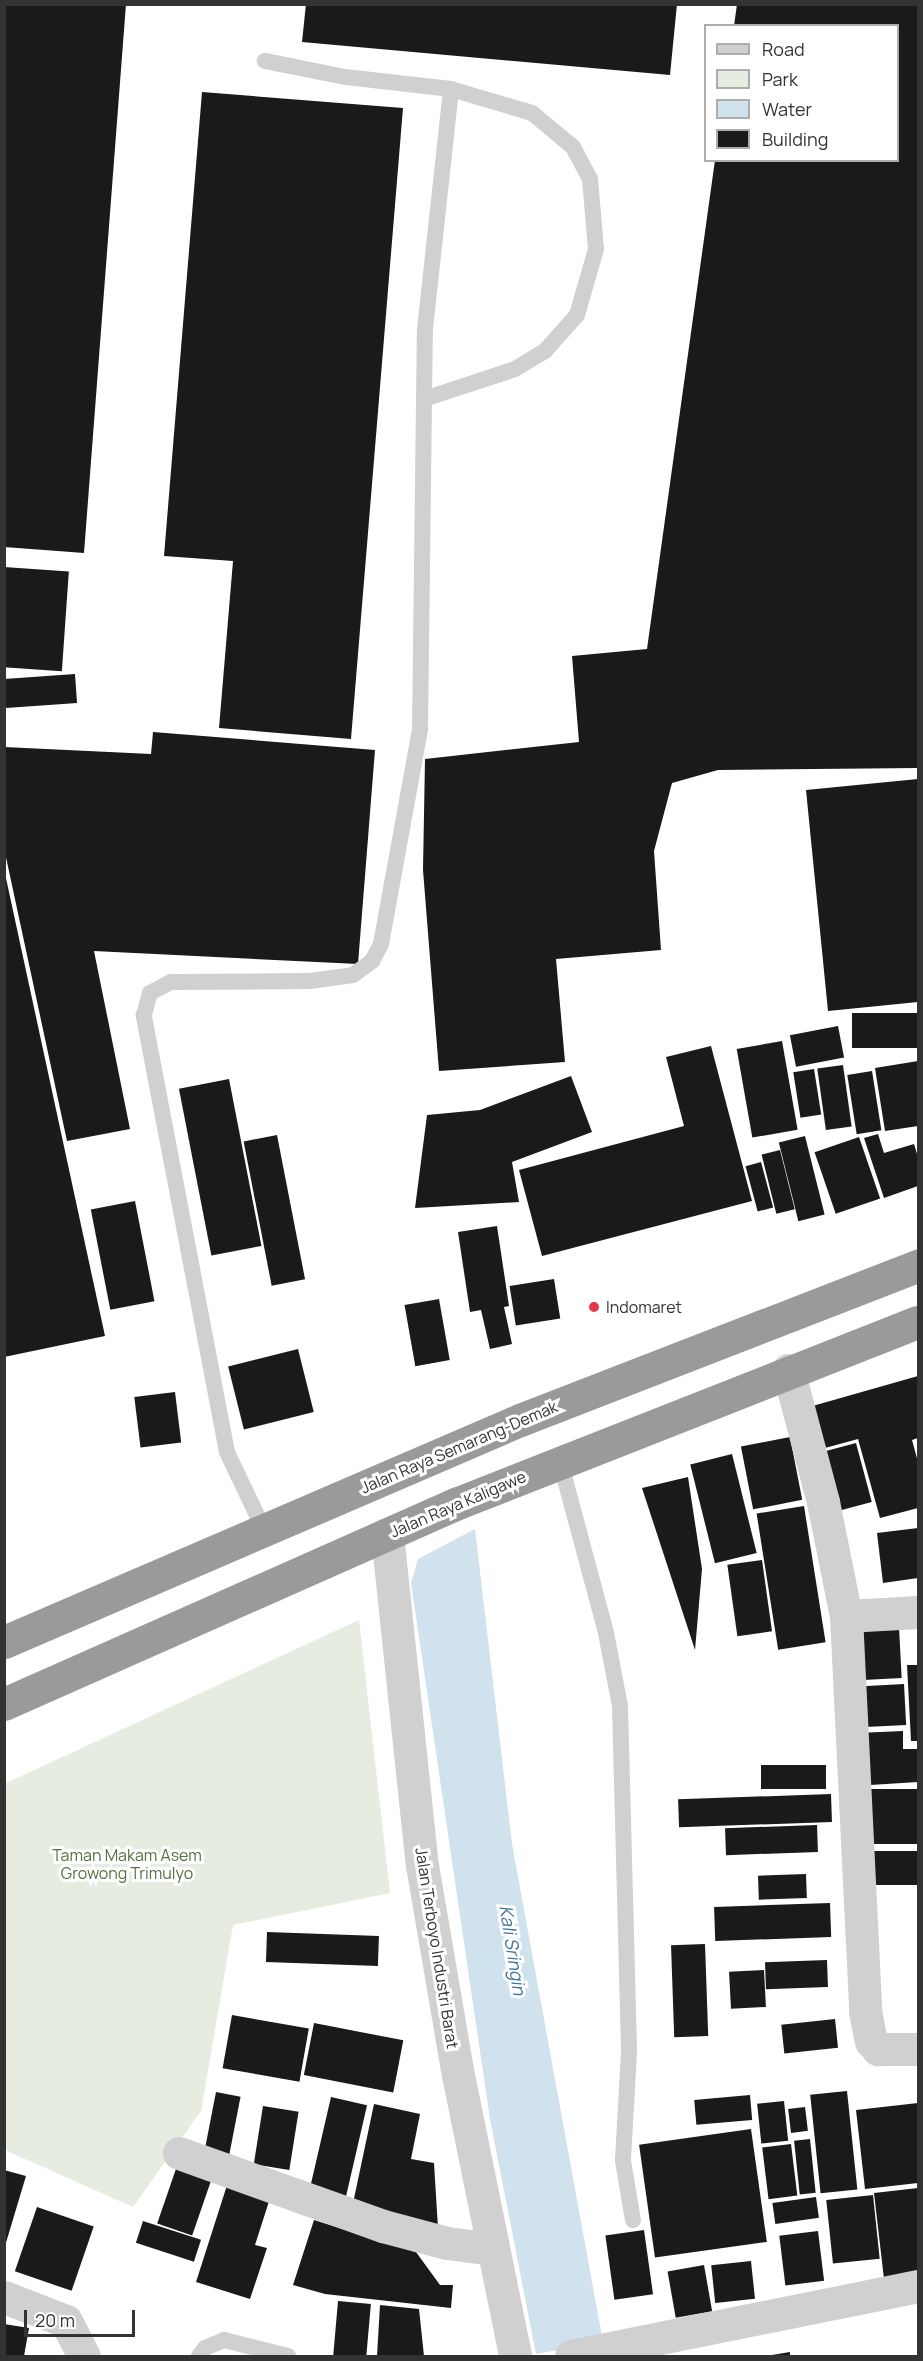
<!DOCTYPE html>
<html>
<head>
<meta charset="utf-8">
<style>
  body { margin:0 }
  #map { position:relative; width:923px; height:2361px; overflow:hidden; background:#fff; font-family:Manrope,sans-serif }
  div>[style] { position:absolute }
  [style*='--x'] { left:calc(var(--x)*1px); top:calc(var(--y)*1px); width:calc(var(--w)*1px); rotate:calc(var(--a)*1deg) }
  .green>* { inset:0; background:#e6ecdf }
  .water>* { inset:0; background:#cfe2ee }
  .building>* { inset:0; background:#1a1a1a; transform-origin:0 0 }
  .lane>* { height:16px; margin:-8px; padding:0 8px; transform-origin:8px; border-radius:8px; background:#d0d0d0 }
  .street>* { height:33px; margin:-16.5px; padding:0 16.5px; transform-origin:16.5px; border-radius:16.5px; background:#d0d0d0 }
  .highway>* { height:33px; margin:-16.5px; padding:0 16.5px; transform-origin:16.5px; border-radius:16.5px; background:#9a9a9a }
  .dots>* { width:16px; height:16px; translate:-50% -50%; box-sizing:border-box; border:3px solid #fff; border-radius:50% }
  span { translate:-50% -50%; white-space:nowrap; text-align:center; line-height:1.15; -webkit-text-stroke:6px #fff; paint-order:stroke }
  .poi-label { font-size:16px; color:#333 }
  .left { translate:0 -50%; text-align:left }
  .street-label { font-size:16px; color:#333 }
  .park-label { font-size:16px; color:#56703f }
  .water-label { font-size:18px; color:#3f7597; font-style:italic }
  .frame { position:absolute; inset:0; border:6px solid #333; pointer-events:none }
  .legend { position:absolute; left:704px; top:24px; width:195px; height:138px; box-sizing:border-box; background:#fff; border:2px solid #adadad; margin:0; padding:8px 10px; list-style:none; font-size:18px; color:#333 }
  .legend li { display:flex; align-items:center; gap:12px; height:30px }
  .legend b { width:30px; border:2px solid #adadad }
  .scale { position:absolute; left:24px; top:2310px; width:111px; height:27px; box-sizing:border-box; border:3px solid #333; border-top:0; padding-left:8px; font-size:18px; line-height:21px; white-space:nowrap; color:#333; -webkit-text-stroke:4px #fff; paint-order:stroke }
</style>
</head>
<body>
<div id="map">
  <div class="green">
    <i style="clip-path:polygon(359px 1620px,390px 1893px,233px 1925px,201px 2111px,133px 2207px,5px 2150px,4px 1784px)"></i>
  </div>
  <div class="water">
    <i style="clip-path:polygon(475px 1529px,512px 1844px,603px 2342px,536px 2354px,490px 2119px,411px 1583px,418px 1559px)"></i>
  </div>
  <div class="building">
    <i style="clip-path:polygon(4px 4px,126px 4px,84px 553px,4px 547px)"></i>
    <i style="clip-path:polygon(306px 4px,677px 4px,670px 75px,302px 42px)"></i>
    <i style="clip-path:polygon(737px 4px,918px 4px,918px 768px,718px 770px,672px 783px,654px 851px,661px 950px,556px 959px,565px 1062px,439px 1071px,423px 870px,425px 759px,579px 742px,572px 656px,647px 649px,715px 160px,898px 160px,898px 26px,734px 26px)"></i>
    <i style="clip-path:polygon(202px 92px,403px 108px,351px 739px,219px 728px,233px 561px,164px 556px)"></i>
    <i style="left:4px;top:567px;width:65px;height:100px;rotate:4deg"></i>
    <i style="left:75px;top:674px;width:29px;height:71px;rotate:86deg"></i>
    <i style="clip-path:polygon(153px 732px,375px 750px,358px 964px,94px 951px,130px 1129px,67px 1141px,4px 848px,4px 747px,151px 754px)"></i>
    <i style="clip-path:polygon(918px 779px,918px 1002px,828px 1011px,806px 790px)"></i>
    <i style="clip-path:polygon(4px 869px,105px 1336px,4px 1357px)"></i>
    <i style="left:918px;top:1013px;width:35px;height:66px;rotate:90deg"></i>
    <i style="left:838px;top:1026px;width:32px;height:49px;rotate:79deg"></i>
    <i style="left:782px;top:1041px;width:90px;height:46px;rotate:80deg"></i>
    <i style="clip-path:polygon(711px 1046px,752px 1201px,542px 1256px,519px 1170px,684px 1126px,666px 1057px)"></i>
    <i style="clip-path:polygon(918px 1061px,918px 1126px,885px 1131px,875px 1068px)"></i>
    <i style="left:843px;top:1065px;width:62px;height:26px;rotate:82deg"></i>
    <i style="left:814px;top:1069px;width:46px;height:21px;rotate:81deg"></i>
    <i style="left:872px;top:1071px;width:60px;height:25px;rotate:81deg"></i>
    <i style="clip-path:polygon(571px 1076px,592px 1132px,512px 1162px,519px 1202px,415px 1208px,427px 1115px,480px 1110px)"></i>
    <i style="left:229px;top:1079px;width:170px;height:51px;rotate:79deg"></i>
    <i style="clip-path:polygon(878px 1134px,884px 1153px,914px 1144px,918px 1157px,918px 1186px,884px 1198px,864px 1138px)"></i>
    <i style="left:277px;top:1135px;width:147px;height:34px;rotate:79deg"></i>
    <i style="left:805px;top:1136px;width:81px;height:27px;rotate:76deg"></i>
    <i style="left:859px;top:1137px;width:65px;height:47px;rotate:71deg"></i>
    <i style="left:780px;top:1150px;width:61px;height:19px;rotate:76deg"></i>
    <i style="left:761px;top:1162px;width:47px;height:16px;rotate:75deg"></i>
    <i style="left:135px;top:1201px;width:102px;height:45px;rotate:79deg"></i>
    <i style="clip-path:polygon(497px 1226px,509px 1306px,504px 1307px,512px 1344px,490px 1349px,481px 1310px,470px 1312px,458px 1232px)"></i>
    <i style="left:554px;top:1279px;width:40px;height:45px;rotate:81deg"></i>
    <i style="left:439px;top:1299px;width:62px;height:35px;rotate:80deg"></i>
    <i style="left:298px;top:1349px;width:65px;height:72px;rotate:76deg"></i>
    <i style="clip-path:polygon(918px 1376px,918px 1438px,912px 1440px,918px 1462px,918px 1508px,880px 1518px,858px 1439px,814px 1451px,802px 1409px)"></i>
    <i style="left:175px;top:1392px;width:51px;height:41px;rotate:83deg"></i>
    <i style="left:790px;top:1437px;width:64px;height:50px;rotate:79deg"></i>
    <i style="left:856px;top:1443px;width:61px;height:34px;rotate:75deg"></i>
    <i style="left:732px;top:1454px;width:102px;height:43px;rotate:76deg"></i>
    <i style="clip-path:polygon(688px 1477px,702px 1569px,695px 1650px,642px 1488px)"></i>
    <i style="left:804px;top:1506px;width:138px;height:48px;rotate:81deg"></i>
    <i style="clip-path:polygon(918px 1528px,918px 1578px,883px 1583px,877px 1533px)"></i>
    <i style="left:762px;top:1560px;width:72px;height:35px;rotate:82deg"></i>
    <i style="left:899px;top:1627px;width:51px;height:48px;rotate:87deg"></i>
    <i style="clip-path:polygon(907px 1665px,918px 1665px,918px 1741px,911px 1741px)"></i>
    <i style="left:904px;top:1684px;width:41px;height:51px;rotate:87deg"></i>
    <i style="clip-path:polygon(903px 1731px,903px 1749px,918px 1749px,918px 1782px,870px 1785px,857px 1733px)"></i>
    <i style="left:826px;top:1765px;width:24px;height:65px;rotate:90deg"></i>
    <i style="left:918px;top:1789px;width:55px;height:55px;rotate:90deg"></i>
    <i style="left:831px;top:1794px;width:28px;height:153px;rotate:88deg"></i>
    <i style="left:817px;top:1825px;width:27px;height:92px;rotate:88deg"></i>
    <i style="left:918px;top:1851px;width:34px;height:51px;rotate:90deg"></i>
    <i style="left:806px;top:1874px;width:24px;height:48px;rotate:88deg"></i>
    <i style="left:830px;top:1903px;width:34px;height:116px;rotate:88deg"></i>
    <i style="left:267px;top:1932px;width:112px;height:30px;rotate:2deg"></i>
    <i style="left:705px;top:1944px;width:92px;height:34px;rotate:88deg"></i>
    <i style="left:827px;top:1960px;width:27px;height:62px;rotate:88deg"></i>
    <i style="left:764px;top:1970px;width:37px;height:35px;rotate:87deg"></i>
    <i style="left:232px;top:2015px;width:78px;height:54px;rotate:10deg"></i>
    <i style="left:835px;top:2019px;width:29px;height:54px;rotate:84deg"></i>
    <i style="left:314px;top:2023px;width:91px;height:53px;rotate:11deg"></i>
    <i style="left:847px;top:2091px;width:99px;height:37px;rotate:84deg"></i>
    <i style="left:216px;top:2092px;width:25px;height:68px;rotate:11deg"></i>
    <i style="left:750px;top:2095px;width:25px;height:56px;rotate:85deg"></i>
    <i style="left:331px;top:2097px;width:37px;height:98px;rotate:13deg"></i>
    <i style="left:784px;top:2101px;width:40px;height:27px;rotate:84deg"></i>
    <i style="clip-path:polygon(918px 2103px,918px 2183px,865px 2189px,856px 2110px)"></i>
    <i style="clip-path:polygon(374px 2104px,420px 2114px,411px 2159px,434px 2163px,438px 2228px,352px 2208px)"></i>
    <i style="left:263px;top:2106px;width:36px;height:59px;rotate:9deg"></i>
    <i style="left:805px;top:2107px;width:24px;height:17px;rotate:83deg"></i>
    <i style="left:751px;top:2129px;width:114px;height:113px;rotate:82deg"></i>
    <i style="left:810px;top:2139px;width:54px;height:16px;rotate:84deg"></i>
    <i style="left:791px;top:2144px;width:52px;height:29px;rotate:83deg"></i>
    <i style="left:178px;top:2163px;width:37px;height:64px;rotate:19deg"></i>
    <i style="clip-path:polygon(4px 2170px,26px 2176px,5px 2246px,4px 2246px)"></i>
    <i style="clip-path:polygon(229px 2179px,272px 2192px,255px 2245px,267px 2248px,250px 2299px,196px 2282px)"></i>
    <i style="clip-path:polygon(918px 2188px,917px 2275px,884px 2279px,874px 2193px)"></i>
    <i style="left:873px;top:2195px;width:64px;height:47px;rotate:84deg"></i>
    <i style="left:816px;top:2197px;width:21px;height:44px;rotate:82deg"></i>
    <i style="left:37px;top:2207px;width:60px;height:68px;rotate:19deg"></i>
    <i style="clip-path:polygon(314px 2220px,416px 2252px,440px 2285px,453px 2285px,451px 2308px,325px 2294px,293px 2285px)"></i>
    <i style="left:143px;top:2221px;width:61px;height:23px;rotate:18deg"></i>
    <i style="left:644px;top:2230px;width:65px;height:39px;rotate:82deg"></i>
    <i style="left:818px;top:2231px;width:50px;height:39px;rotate:83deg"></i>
    <i style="left:751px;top:2261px;width:38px;height:40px;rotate:84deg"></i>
    <i style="left:704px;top:2265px;width:47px;height:37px;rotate:80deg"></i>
    <i style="left:338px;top:2301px;width:33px;height:55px;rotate:5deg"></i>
    <i style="clip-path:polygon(380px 2305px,419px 2309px,424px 2356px,377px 2356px)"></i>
    <i style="clip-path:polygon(4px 2324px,29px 2328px,24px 2356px,4px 2356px)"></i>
    <i style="clip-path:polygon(790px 2352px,790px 2356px,772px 2356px,772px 2355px)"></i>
  </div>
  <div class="lane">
    <i style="--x:424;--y:399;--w:96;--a:-18.2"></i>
    <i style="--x:515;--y:369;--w:35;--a:-31"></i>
    <i style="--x:545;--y:351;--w:48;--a:-48.4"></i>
    <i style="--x:577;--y:315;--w:69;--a:-73.9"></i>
    <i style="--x:596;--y:249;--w:70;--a:-94.9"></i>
    <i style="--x:590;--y:179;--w:36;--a:-118"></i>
    <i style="--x:573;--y:147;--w:53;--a:-140.3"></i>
    <i style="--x:532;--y:113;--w:84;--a:-163.5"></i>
    <i style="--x:560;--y:1461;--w:178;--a:75"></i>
    <i style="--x:606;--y:1633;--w:74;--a:79.1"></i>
    <i style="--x:620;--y:1706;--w:346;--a:88.5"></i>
    <i style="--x:629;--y:2052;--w:109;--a:93.2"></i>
    <i style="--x:623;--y:2161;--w:60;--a:80.4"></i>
    <i style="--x:264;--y:1530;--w:86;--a:-115.4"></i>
    <i style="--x:227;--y:1452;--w:445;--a:-100.8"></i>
    <i style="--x:144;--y:1015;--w:23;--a:-75"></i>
    <i style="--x:150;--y:993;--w:24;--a:-28"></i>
    <i style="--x:171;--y:982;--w:139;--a:-0.4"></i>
    <i style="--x:310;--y:981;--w:43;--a:-7.9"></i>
    <i style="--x:353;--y:975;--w:24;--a:-36"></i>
    <i style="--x:372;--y:961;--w:19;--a:-62"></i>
    <i style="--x:381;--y:944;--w:219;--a:-79.7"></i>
    <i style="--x:420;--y:729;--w:400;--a:-89.3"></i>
    <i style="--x:425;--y:329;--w:241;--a:-83.8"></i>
    <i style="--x:451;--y:89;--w:107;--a:-173.5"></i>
    <i style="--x:345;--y:77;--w:82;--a:-168.7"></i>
    <i style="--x:199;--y:2356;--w:10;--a:-53"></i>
    <i style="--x:205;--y:2348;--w:21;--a:-23"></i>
    <i style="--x:224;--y:2340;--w:66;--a:14"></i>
  </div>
  <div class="street">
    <i style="--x:788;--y:1370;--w:137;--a:75.1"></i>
    <i style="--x:823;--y:1502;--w:116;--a:78.6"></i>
    <i style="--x:846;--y:1616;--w:395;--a:87.2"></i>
    <i style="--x:865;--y:2011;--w:31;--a:79"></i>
    <i style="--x:871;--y:2041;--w:11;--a:49"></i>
    <i style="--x:878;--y:2049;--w:40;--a:0"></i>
    <i style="--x:387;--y:1534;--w:333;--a:84"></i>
    <i style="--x:422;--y:1865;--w:213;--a:80.3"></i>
    <i style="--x:458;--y:2075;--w:287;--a:78.5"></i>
    <i style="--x:846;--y:1616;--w:72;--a:-3.2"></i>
    <i style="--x:179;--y:2153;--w:217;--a:19.7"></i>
    <i style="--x:383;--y:2226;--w:66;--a:14.9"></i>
    <i style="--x:447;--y:2243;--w:46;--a:7.4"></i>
    <i style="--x:4;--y:2297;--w:66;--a:21.2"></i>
    <i style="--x:66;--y:2321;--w:39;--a:63"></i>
    <i style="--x:571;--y:2356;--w:354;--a:-11.4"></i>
  </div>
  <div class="highway">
    <i style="--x:4;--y:1642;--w:562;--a:-23.28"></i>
    <i style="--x:520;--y:1420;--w:427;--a:-21.2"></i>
    <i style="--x:4;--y:1704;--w:497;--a:-23.9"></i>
    <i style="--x:458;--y:1503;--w:494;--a:-21.5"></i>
  </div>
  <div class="dots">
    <i style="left:594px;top:1307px;background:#e63946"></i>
  </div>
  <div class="poi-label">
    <span class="left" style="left:606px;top:1307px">Indomaret</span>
  </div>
  <div class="street-label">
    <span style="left:459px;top:1447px;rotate:-23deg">Jalan Raya Semarang-Demak</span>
    <span style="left:458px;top:1504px;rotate:-23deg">Jalan Raya Kaligawe</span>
    <span style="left:437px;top:1948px;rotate:81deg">Jalan Terboyo Industri Barat</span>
  </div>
  <div class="park-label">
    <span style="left:127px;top:1864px">Taman Makam Asem<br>Growong Trimulyo</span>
  </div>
  <div class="water-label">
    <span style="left:513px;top:1950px;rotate:81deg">Kali Sringin</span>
  </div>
  <div class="frame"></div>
  <ul class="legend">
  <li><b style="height:8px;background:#d0d0d0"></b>Road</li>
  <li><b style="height:16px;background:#e6ecdf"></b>Park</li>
  <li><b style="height:16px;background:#cfe2ee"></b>Water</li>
  <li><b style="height:16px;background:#1a1a1a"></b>Building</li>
  </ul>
  <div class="scale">20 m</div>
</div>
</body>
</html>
